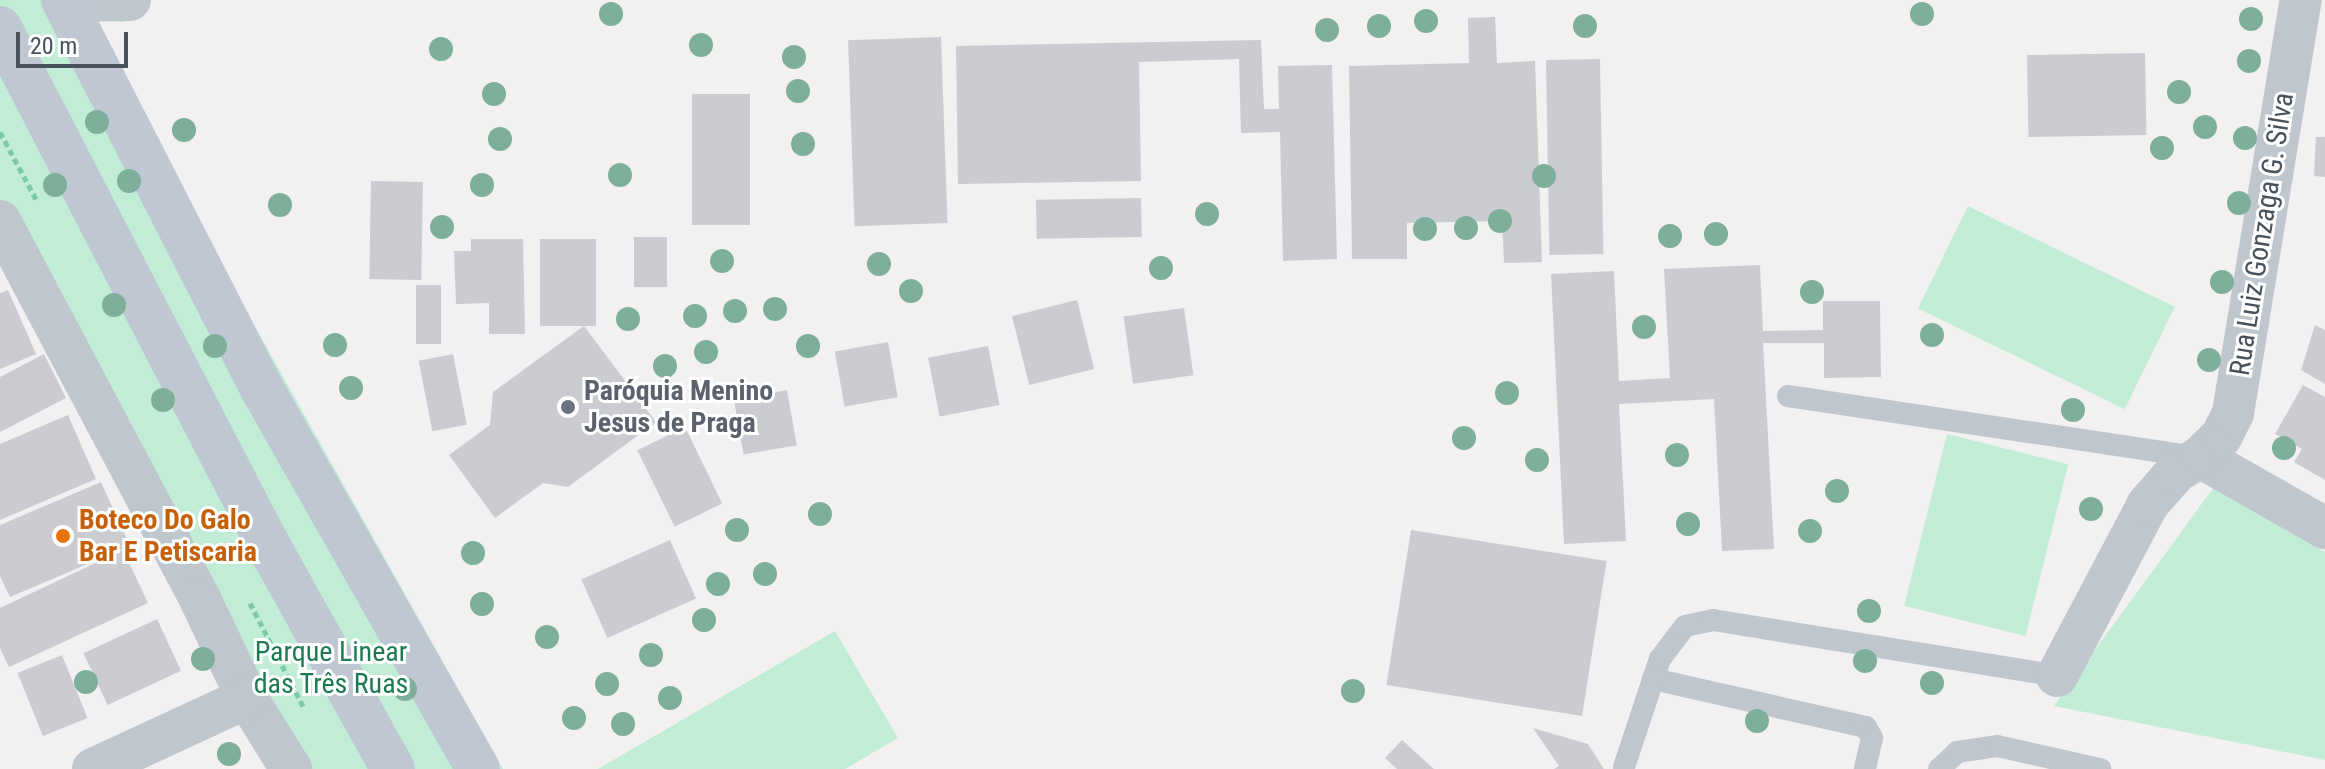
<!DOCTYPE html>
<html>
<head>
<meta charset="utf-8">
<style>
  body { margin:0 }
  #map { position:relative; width:2325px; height:769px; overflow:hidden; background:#f2f0f0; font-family:"Roboto Condensed",sans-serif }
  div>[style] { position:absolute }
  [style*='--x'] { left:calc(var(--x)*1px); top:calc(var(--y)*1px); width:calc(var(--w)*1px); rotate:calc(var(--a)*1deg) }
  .green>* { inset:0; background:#c1edd6; transform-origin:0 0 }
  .building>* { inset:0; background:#caccd2; transform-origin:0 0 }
  .path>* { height:5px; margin-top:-2.5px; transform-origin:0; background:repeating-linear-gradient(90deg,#7bc9a9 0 6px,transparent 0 10px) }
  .service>* { height:22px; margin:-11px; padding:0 11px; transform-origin:11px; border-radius:11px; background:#bfc6ce }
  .minor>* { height:42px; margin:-21px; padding:0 21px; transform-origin:21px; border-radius:21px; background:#bfc6ce }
  .secondary>* { height:44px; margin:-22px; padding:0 22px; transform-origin:22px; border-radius:22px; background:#bfc7d2 }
  .trees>* { width:24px; height:24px; margin:-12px; border-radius:50%; background:#7daf9a }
  .dots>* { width:22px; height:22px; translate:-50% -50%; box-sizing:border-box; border:4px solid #fff; border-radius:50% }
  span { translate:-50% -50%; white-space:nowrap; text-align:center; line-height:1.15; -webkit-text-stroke:6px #fff; paint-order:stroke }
  .street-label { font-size:28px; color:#49515c }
  .worship-label { font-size:28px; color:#5b616d; font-weight:700 }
  .left { translate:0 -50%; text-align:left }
  .food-label { font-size:28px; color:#c56008; font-weight:700 }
  .park-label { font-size:28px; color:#1d7a53 }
  .scale { position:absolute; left:16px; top:32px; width:112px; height:36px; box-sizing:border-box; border:4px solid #49515c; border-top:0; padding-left:10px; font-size:24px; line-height:28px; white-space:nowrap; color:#49515c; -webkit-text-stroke:6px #fff; paint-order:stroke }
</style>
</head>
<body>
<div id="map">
  <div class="green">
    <i style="clip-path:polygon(0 0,120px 0,125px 22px,93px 20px,132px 107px,503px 769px,273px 769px,0 262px)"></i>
    <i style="left:1968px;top:206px;width:230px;height:114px;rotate:26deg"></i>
    <i style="left:1947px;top:434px;width:125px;height:177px;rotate:14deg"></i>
    <i style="clip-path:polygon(2214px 487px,2325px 552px,2325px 760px,2054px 706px)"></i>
    <i style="clip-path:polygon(835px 631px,898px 738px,845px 769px,598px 769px)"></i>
  </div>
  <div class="building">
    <i style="clip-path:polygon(1495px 17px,1497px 63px,1535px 61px,1542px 262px,1504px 263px,1502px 221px,1407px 223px,1407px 259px,1352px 259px,1349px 66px,1469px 63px,1468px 18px)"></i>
    <i style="left:941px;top:37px;width:186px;height:93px;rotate:88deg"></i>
    <i style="clip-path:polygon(1261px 40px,1264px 109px,1279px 109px,1278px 66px,1332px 65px,1337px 259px,1283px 261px,1280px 132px,1241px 133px,1239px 59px,1139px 62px,1141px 181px,958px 184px,956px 46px)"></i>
    <i style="left:2145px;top:53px;width:82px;height:118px;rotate:89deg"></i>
    <i style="left:1600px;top:59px;width:195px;height:54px;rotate:89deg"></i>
    <i style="left:692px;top:94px;width:58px;height:131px"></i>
    <i style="clip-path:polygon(2316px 137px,2325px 137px,2325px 177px,2314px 176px)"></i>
    <i style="left:371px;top:181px;width:52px;height:98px;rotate:1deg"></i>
    <i style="left:1141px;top:198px;width:39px;height:105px;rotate:89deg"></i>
    <i style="left:634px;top:237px;width:33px;height:50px"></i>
    <i style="clip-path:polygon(471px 239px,523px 239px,525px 334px,489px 334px,489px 303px,456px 304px,454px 251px,471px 251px)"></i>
    <i style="left:540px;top:239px;width:56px;height:87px"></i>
    <i style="clip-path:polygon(1760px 265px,1763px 331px,1823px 330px,1823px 301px,1880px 301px,1881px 377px,1824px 378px,1824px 343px,1763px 343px,1774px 549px,1722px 551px,1714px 399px,1619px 404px,1626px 541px,1564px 544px,1551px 274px,1614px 271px,1619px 381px,1670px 378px,1664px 269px)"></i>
    <i style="left:416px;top:285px;width:25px;height:59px"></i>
    <i style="clip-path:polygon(8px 290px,36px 354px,0 369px,0 293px)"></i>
    <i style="left:1077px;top:300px;width:71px;height:67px;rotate:76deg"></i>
    <i style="left:1184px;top:308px;width:68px;height:61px;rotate:82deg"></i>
    <i style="clip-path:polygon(2315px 325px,2325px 330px,2325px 384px,2301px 370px)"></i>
    <i style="clip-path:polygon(584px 326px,656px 422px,568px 487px,543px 483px,495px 518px,449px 455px,490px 425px,493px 392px)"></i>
    <i style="left:888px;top:342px;width:56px;height:54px;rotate:80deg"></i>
    <i style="left:988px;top:346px;width:60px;height:61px;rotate:79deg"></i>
    <i style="clip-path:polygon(44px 354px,66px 398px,0 432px,0 377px)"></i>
    <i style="left:453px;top:354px;width:72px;height:35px;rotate:79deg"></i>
    <i style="clip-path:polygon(2303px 385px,2325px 397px,2325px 480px,2294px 462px,2302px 449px,2275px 434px)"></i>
    <i style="left:787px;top:390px;width:56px;height:54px;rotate:80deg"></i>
    <i style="clip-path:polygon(68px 415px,96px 479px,0 520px,0 444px)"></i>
    <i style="left:685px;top:427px;width:85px;height:53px;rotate:64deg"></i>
    <i style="clip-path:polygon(101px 482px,130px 546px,10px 597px,0 576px,0 525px)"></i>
    <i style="left:1411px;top:530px;width:198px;height:157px;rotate:9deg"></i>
    <i style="left:670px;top:540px;width:64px;height:97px;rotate:66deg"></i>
    <i style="clip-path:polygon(123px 550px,148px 603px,9px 667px,0 648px,0 608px)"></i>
    <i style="left:157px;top:619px;width:57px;height:81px;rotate:65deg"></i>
    <i style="left:62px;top:655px;width:68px;height:48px;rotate:68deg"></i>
    <i style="clip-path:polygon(1533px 728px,1588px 744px,1604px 769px,1554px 769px,1559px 766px)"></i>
    <i style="clip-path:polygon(1402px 740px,1434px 769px,1397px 769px,1385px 758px)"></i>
  </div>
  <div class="path">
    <i style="--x:0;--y:132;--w:76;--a:61.8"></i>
    <i style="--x:250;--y:603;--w:118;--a:62.8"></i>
  </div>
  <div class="service">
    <i style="--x:1788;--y:396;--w:415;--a:8.5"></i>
    <i style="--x:1653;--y:679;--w:218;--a:12.7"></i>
    <i style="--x:1866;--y:727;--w:13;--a:61"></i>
    <i style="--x:1872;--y:738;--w:32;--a:103"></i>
    <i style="--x:1624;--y:767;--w:114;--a:-71.6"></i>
    <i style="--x:1660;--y:659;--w:41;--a:-52.9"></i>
    <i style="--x:1685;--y:626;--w:29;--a:-12"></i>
    <i style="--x:1713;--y:620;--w:349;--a:9.2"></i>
    <i style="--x:1939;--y:769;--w:25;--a:-43"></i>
    <i style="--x:1957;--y:752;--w:40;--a:-8.5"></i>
    <i style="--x:1997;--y:746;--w:106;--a:12.6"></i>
  </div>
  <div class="minor">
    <i style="--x:64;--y:1;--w:66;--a:-0.9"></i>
    <i style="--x:0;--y:221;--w:430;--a:62.1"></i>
    <i style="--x:201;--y:601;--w:107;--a:64.6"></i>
    <i style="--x:247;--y:698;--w:84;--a:58.2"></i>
    <i style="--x:2200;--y:457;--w:144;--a:29.6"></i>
    <i style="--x:2057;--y:676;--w:195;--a:-62.1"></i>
    <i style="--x:2148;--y:504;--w:43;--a:-48.8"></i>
    <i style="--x:2176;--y:472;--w:28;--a:-32"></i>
    <i style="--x:2200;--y:457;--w:29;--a:-44"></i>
    <i style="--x:2221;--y:437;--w:27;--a:-63"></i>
    <i style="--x:2233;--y:413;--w:419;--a:-80.7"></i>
    <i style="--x:93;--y:769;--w:170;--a:-24.8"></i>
  </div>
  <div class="secondary">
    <i style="--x:63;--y:0;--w:435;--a:62.9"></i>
    <i style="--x:261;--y:387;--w:439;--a:60.4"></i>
    <i style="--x:0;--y:28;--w:578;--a:62.59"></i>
    <i style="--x:266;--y:541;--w:261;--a:60.9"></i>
  </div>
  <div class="trees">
    <i style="left:611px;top:14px"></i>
    <i style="left:1922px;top:14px"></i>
    <i style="left:2251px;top:19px"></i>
    <i style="left:1426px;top:21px"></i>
    <i style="left:1379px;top:26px"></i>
    <i style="left:1585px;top:26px"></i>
    <i style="left:1327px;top:30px"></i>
    <i style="left:701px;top:45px"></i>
    <i style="left:441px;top:49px"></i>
    <i style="left:794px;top:57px"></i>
    <i style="left:2249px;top:61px"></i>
    <i style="left:798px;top:91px"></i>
    <i style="left:2179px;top:92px"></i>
    <i style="left:494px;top:94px"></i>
    <i style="left:97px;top:122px"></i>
    <i style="left:2205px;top:127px"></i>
    <i style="left:184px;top:130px"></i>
    <i style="left:2245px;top:138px"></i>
    <i style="left:500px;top:139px"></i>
    <i style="left:803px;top:144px"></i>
    <i style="left:2162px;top:148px"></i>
    <i style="left:620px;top:175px"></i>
    <i style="left:1544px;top:176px"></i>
    <i style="left:129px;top:181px"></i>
    <i style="left:55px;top:185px"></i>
    <i style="left:482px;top:185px"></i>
    <i style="left:2239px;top:203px"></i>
    <i style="left:280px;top:205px"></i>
    <i style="left:1207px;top:214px"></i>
    <i style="left:1500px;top:221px"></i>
    <i style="left:442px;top:227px"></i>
    <i style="left:1466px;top:228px"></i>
    <i style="left:1425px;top:229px"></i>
    <i style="left:1716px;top:234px"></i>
    <i style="left:1670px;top:236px"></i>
    <i style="left:722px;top:261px"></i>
    <i style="left:879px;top:264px"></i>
    <i style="left:1161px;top:268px"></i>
    <i style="left:2222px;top:282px"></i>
    <i style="left:911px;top:291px"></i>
    <i style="left:1812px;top:292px"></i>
    <i style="left:114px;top:305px"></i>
    <i style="left:775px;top:309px"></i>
    <i style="left:735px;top:311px"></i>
    <i style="left:695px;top:316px"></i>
    <i style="left:628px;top:319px"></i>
    <i style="left:1644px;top:327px"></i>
    <i style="left:1932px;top:335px"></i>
    <i style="left:335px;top:345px"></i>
    <i style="left:215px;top:346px"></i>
    <i style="left:808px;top:346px"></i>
    <i style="left:706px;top:352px"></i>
    <i style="left:2209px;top:360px"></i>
    <i style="left:665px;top:366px"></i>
    <i style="left:351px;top:388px"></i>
    <i style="left:1507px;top:393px"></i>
    <i style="left:163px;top:400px"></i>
    <i style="left:2073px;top:410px"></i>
    <i style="left:1464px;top:438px"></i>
    <i style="left:2284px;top:448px"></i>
    <i style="left:1677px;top:455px"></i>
    <i style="left:1537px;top:460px"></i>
    <i style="left:1837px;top:491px"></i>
    <i style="left:2091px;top:509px"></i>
    <i style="left:820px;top:514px"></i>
    <i style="left:1688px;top:524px"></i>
    <i style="left:737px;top:530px"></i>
    <i style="left:1810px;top:531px"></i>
    <i style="left:473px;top:553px"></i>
    <i style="left:765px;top:574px"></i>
    <i style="left:718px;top:584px"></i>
    <i style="left:482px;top:604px"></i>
    <i style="left:1869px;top:611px"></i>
    <i style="left:704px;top:620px"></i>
    <i style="left:547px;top:637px"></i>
    <i style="left:651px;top:655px"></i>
    <i style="left:203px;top:659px"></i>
    <i style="left:1865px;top:661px"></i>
    <i style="left:86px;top:682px"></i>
    <i style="left:1932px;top:683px"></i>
    <i style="left:607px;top:684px"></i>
    <i style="left:405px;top:689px"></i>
    <i style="left:1353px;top:691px"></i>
    <i style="left:670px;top:698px"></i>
    <i style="left:574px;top:718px"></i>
    <i style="left:1757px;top:721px"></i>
    <i style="left:623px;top:724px"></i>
    <i style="left:229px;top:754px"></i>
  </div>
  <div class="dots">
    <i style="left:568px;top:407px;background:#6b7280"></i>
    <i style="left:63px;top:536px;background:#e8710a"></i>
  </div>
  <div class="street-label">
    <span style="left:2262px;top:234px;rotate:-81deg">Rua Luiz Gonzaga G. Silva</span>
  </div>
  <div class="worship-label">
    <span class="left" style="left:584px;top:407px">Paróquia Menino<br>Jesus de Praga</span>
  </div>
  <div class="food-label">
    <span class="left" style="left:79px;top:536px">Boteco Do Galo<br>Bar E Petiscaria</span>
  </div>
  <div class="park-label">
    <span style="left:331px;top:668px">Parque Linear<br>das Três Ruas</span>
  </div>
  <div class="scale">20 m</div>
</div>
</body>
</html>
